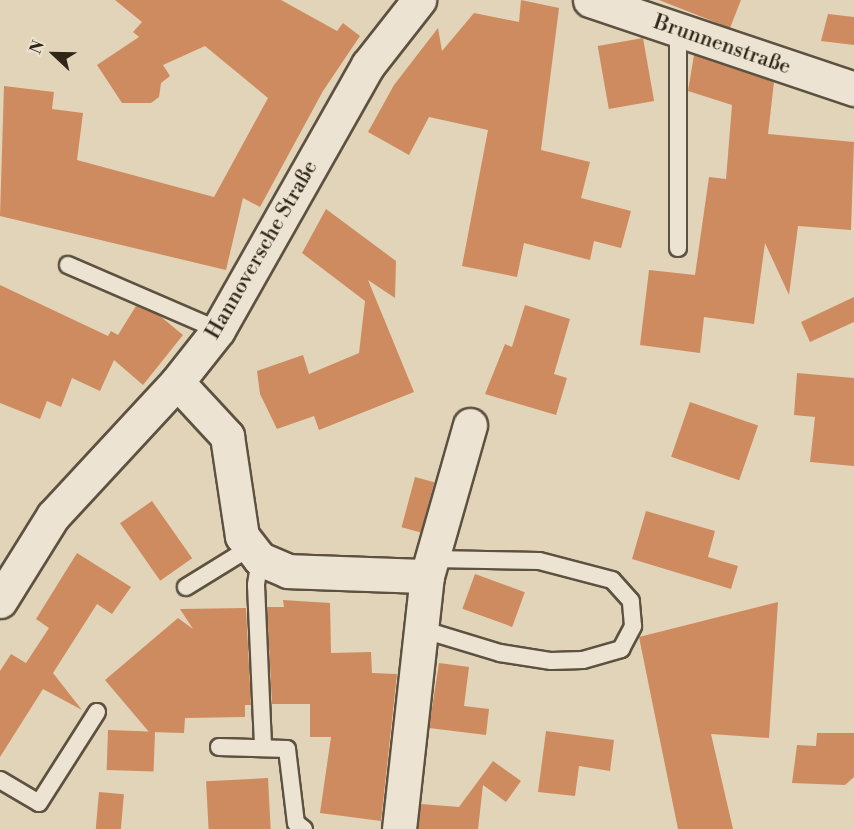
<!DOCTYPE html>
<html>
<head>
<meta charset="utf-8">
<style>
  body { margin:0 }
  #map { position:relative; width:854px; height:829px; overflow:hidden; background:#e2d4b9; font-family:"Libre Bodoni",serif }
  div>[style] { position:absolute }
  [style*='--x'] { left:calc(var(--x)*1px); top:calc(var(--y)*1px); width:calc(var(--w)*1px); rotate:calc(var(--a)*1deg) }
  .building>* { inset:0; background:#ce8b5f; transform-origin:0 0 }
  .roads { filter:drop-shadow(2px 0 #5d5140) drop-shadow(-2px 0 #5d5140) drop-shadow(0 2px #5d5140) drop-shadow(0 -2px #5d5140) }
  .service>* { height:16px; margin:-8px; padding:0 8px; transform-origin:8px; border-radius:8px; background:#ece3d2 }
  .minor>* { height:33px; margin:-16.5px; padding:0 16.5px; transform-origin:16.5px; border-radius:16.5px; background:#ece3d2 }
  .tertiary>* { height:33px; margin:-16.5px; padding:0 16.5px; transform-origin:16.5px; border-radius:16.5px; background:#ece3d2 }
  span { translate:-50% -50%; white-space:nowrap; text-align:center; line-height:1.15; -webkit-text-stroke:5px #ece3d2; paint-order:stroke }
  .street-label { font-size:21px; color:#312518 }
  .north { position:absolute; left:24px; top:24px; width:60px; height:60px; -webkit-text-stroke:4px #ece3d2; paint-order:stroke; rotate:292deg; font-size:16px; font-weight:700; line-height:24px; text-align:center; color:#312518 }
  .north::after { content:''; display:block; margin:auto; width:21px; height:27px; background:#312518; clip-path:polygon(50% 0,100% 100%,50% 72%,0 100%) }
</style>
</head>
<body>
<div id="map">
  <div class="building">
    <i style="clip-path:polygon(115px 0,281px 0,337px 31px,343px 23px,360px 36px,323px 91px,260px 207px,243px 198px,226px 270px,0 216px,4px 86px,54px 92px,52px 109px,83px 113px,77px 160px,214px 197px,268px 98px,205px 46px,163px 65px,170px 76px,161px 83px,159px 97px,151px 103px,122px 103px,97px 65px,139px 37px,133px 32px,142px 22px)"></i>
    <i style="clip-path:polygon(521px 0,559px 8px,541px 150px,590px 162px,581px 198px,631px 211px,621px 248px,594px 241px,590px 260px,524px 243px,517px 277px,462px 266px,488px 130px,429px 117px,409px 155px,368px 132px,394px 85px,438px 28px,442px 51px,474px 13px,519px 22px)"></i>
    <i style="clip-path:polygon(659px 0,741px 0,730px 28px)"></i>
    <i style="clip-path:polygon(828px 14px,854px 17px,854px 45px,821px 41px)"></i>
    <i style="left:643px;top:38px;width:64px;height:46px;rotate:80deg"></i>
    <i style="clip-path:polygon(694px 55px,774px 82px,768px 134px,854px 142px,851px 230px,798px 226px,789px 295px,765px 243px,754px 324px,704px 317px,700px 353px,640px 345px,649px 270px,695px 275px,709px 177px,726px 179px,732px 105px,688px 91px)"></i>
    <i style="clip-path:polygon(326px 209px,396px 261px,395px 298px,368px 280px,414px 392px,319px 430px,314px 416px,277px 429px,260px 394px,257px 371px,303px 355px,309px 374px,359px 353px,365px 301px,302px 253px)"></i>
    <i style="clip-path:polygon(0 285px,108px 336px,111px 331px,118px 335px,136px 306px,160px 316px,183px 335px,143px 385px,114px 360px,100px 391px,72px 378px,61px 407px,47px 401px,40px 419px,0 403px)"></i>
    <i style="clip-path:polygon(854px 297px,854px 322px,810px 342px,801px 322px)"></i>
    <i style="clip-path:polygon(525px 305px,570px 319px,554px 374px,567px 378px,556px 415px,485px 394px,505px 344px,512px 347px)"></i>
    <i style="clip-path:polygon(797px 373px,854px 378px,854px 466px,810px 462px,815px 417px,794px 415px)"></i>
    <i style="left:690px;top:402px;width:72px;height:58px;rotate:19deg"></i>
    <i style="left:415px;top:477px;width:20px;height:52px;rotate:15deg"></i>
    <i style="left:152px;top:501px;width:70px;height:39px;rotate:55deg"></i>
    <i style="clip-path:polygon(646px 511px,715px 531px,708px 557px,738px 566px,731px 589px,632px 559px)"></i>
    <i style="clip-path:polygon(77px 553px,131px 587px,112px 614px,97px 604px,53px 673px,82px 710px,43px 689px,0 757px,0 671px,11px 654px,26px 663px,49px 628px,36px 619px)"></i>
    <i style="left:475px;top:574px;width:53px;height:37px;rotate:20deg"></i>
    <i style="clip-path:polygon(283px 600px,330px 603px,331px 653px,371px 652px,372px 673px,397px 674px,381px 821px,320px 813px,331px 737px,310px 737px,310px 704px,272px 704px,267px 607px,284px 607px)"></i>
    <i style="clip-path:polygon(778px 602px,769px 738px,711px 734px,733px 829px,678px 829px,639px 637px)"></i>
    <i style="clip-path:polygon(246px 608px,251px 705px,245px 705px,245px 717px,185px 718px,184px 733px,149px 732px,105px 680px,178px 618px,193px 629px,180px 609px)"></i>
    <i style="clip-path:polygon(439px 663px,469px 667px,464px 706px,489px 709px,486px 735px,429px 728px)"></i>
    <i style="left:108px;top:730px;width:47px;height:40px;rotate:2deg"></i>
    <i style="clip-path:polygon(546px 731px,614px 740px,610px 771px,579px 766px,575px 796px,538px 792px)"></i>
    <i style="clip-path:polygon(817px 733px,854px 733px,854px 777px,845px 785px,792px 783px,797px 745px,816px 746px)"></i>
    <i style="clip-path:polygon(493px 761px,521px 781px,506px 802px,483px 785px,478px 829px,418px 829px,421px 804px,459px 807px)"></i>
    <i style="left:268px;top:778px;width:51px;height:62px;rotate:87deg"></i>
    <i style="left:99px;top:792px;width:25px;height:37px;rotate:5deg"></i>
  </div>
  <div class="roads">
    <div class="service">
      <i style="--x:678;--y:248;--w:218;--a:-90"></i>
      <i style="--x:68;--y:265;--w:163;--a:23.4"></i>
      <i style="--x:260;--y:559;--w:26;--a:99"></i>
      <i style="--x:256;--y:585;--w:162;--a:87.5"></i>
      <i style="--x:186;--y:587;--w:76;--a:-31.6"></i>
      <i style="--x:421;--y:629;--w:83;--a:16.9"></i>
      <i style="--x:500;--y:653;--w:52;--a:8.9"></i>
      <i style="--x:551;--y:661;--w:32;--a:-2"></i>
      <i style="--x:583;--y:660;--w:40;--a:-16"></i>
      <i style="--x:621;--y:649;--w:26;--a:-62"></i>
      <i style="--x:633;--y:626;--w:25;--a:-95"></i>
      <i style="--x:631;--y:601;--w:28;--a:-132"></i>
      <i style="--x:612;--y:580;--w:75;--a:-165.4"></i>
      <i style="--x:539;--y:561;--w:106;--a:-178.9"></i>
      <i style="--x:219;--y:747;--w:68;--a:1.7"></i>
      <i style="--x:287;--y:749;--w:75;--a:83.1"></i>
      <i style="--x:296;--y:823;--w:10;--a:37"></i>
      <i style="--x:0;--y:780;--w:45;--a:30.5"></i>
      <i style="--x:39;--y:803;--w:108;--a:-57.5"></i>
    </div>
    <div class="minor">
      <i style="--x:590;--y:0;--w:279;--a:18.6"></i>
      <i style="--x:177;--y:382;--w:74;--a:47.2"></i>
      <i style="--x:227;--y:436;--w:101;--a:81.5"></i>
      <i style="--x:242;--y:536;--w:29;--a:52"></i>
      <i style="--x:260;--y:559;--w:30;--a:23"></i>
      <i style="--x:288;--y:571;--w:139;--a:2.1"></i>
      <i style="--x:399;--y:829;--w:255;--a:-83.7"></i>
      <i style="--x:427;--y:576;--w:157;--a:-74.1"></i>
    </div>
    <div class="tertiary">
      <i style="--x:0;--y:601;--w:100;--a:-58.1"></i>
      <i style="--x:53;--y:516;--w:183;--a:-47.2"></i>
      <i style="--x:177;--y:382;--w:66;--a:-51.7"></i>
      <i style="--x:218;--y:330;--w:305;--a:-60.5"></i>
      <i style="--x:368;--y:65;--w:83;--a:-51.9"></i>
    </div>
  </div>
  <div class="street-label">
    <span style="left:722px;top:45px;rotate:19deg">Brunnenstraße</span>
    <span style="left:262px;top:250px;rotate:-60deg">Hannoversche Straße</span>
  </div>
  <div class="north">N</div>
</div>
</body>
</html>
